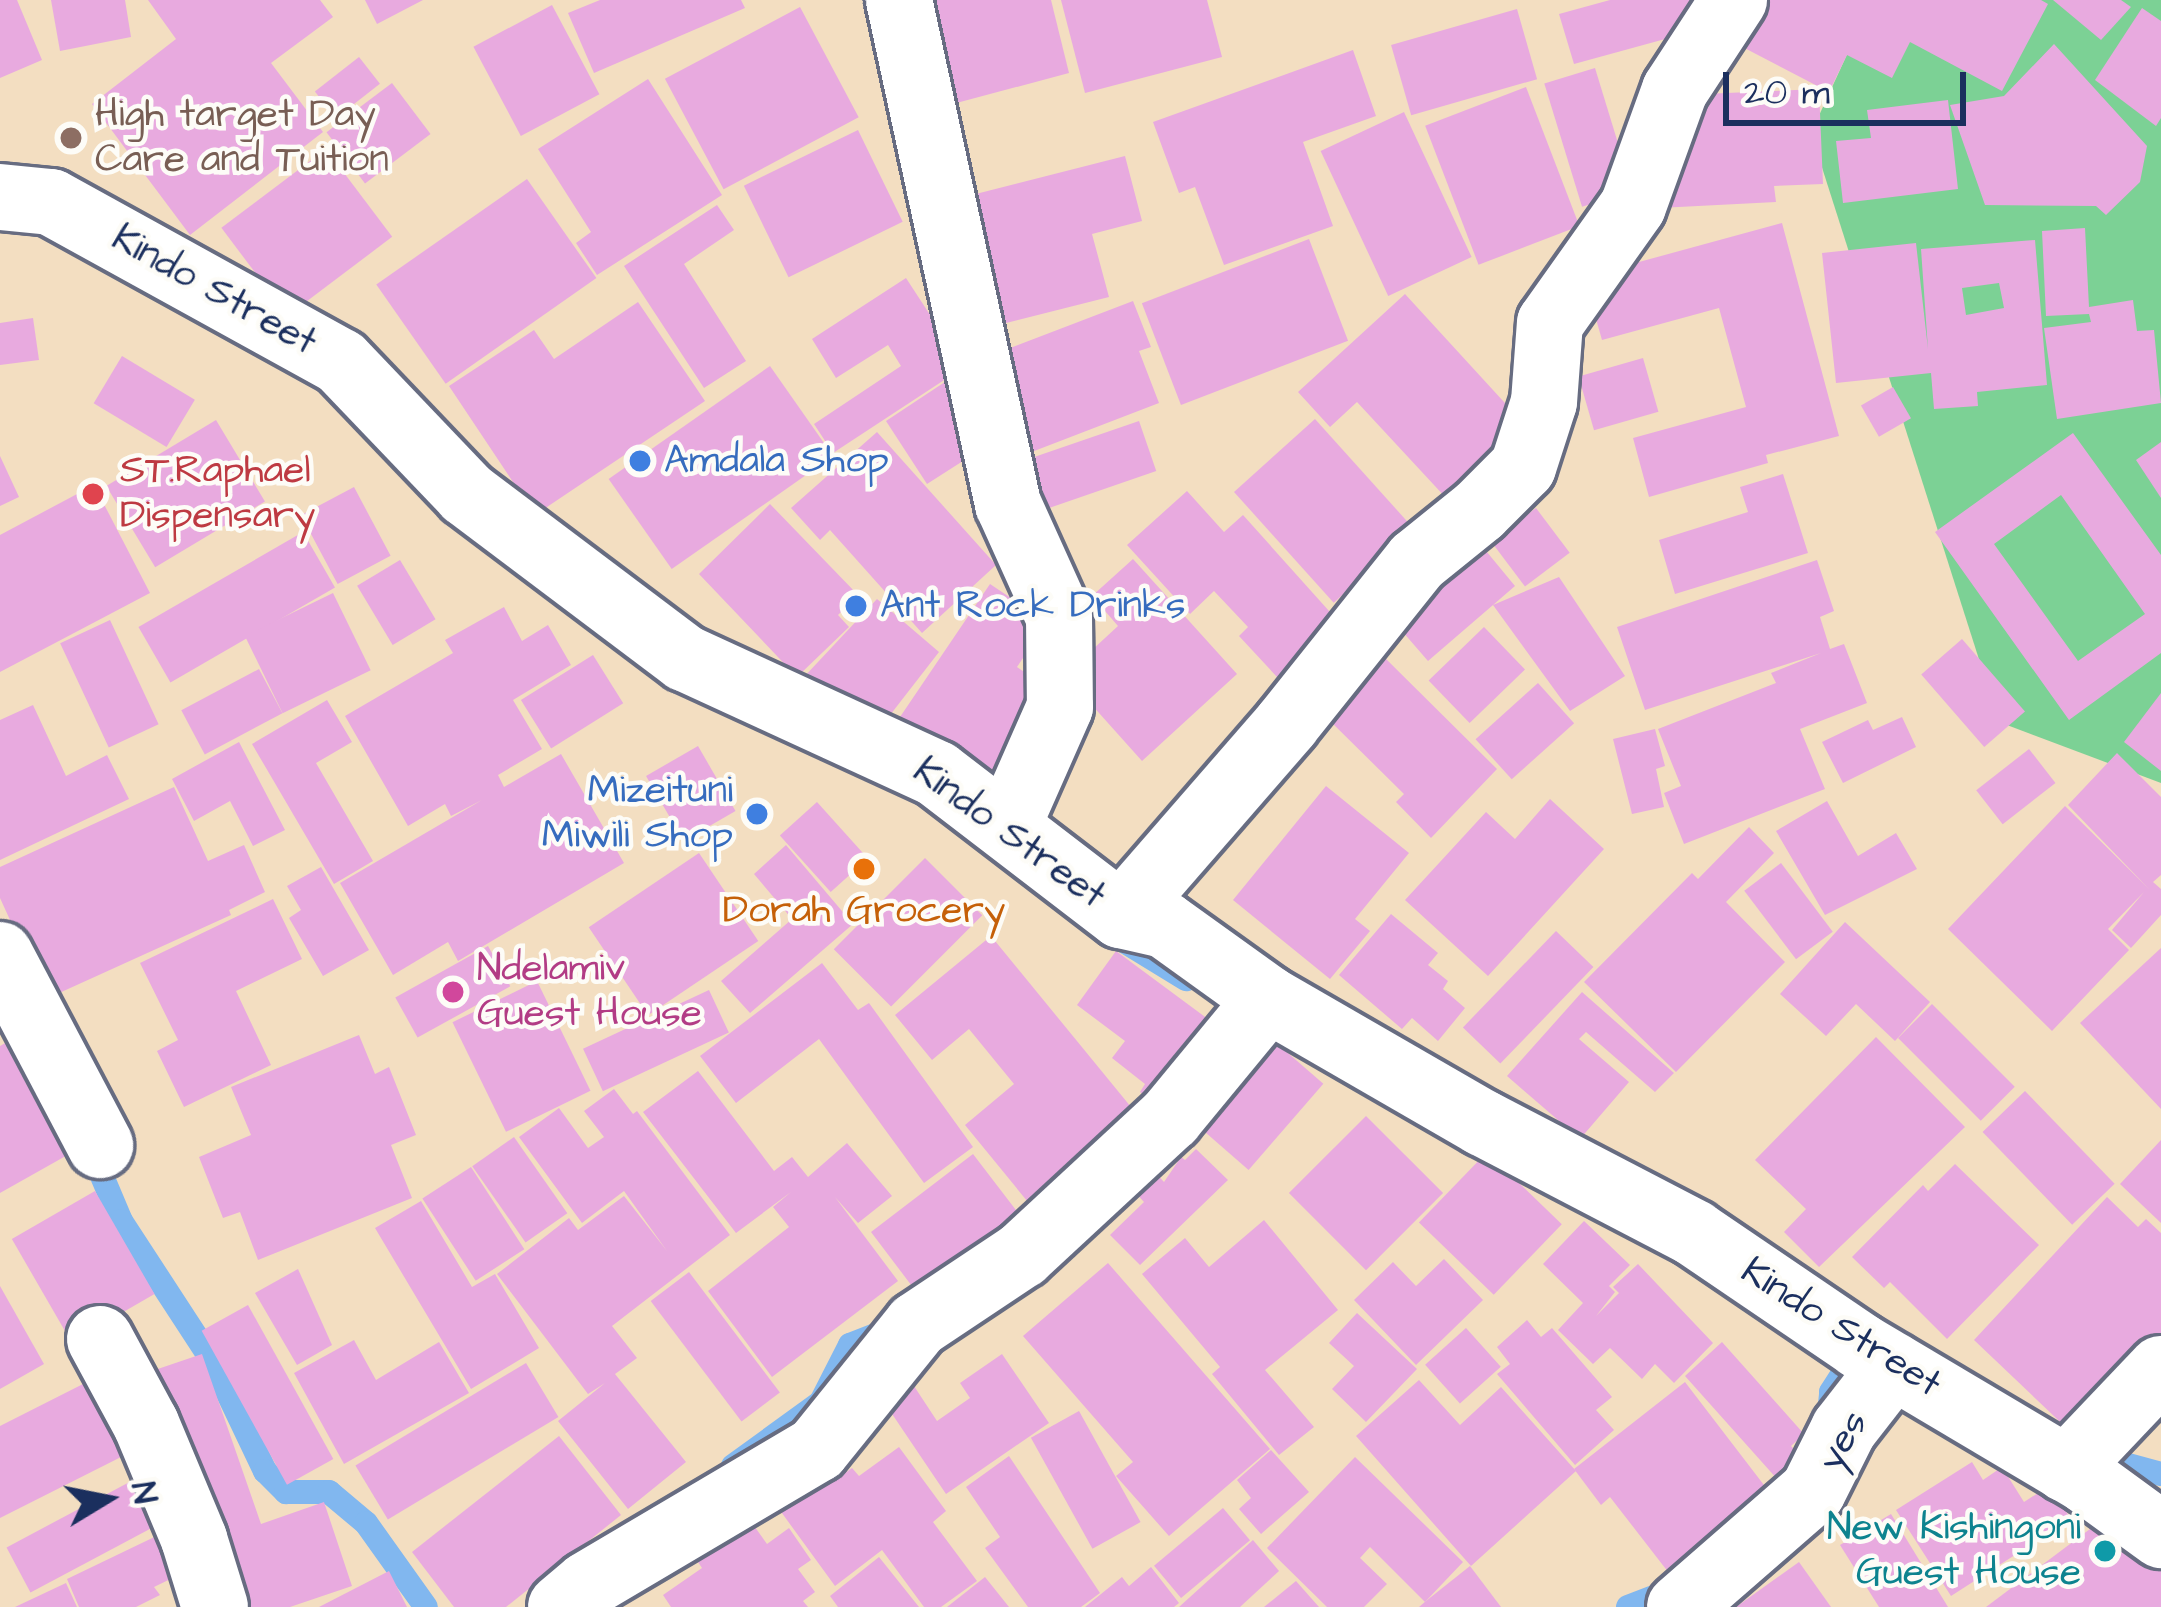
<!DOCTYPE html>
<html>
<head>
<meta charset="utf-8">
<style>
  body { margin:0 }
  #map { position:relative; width:2161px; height:1607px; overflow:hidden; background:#f3dec1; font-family:"Architects Daughter",sans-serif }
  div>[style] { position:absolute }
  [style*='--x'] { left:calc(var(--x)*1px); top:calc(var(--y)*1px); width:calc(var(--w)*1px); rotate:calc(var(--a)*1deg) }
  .green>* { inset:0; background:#7cd195 }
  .stream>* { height:24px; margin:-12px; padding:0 12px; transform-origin:12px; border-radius:12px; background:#81b7ef }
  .building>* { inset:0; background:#e8aadf; transform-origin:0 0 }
  .roads { filter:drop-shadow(3px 0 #676c81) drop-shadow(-3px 0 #676c81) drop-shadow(0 3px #676c81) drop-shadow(0 -3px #676c81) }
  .street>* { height:66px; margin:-33px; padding:0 33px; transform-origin:33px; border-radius:33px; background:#fff }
  .dots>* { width:33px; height:33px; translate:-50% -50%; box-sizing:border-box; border:6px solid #fdfcf7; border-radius:50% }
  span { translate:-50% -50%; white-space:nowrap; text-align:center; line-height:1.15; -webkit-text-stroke:9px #fdfcf7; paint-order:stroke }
  .education-label { font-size:39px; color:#785e54 }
  .left { translate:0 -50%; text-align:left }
  .street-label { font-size:39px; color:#1b2f5e }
  .shop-label { font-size:39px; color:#366cbe }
  .right { translate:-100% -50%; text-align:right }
  .health-label { font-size:39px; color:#be3a42 }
  .food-label { font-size:39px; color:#c56008 }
  .hotel-label { font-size:39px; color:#b23c85 }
  .culture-label { font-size:39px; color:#0d838f }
  .north { position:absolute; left:48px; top:1439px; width:120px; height:120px; -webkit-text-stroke:9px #fdfcf7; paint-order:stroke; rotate:80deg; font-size:33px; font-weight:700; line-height:48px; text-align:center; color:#1b2f5e }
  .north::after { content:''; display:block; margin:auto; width:42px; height:54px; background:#1b2f5e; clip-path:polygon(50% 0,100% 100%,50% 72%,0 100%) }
  .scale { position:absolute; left:1723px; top:72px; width:243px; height:54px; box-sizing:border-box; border:6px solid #1b2f5e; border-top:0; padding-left:15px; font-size:36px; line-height:42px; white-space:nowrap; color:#1b2f5e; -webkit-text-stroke:9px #fdfcf7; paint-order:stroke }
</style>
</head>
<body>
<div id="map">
  <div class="green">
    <i style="clip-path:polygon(1872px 0,2161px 0,2161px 783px,1999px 722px,1811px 133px)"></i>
  </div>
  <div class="stream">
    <i style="--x:1119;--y:938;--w:79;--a:31.5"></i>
    <i style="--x:91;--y:1150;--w:77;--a:67.1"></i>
    <i style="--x:121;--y:1221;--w:168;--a:56.9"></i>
    <i style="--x:213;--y:1362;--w:121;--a:64.5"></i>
    <i style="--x:265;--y:1471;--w:30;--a:45"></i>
    <i style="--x:286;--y:1492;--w:43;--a:0"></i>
    <i style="--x:329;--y:1492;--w:48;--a:40"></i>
    <i style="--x:366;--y:1523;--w:103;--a:54.5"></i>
    <i style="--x:1828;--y:1423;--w:31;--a:-84"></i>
    <i style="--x:1831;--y:1392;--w:54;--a:-57.2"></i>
    <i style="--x:2088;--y:1454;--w:76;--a:15.3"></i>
    <i style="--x:733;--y:1466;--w:109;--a:-36"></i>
    <i style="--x:821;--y:1402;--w:64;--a:-63"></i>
    <i style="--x:850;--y:1345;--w:44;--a:-21.3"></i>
    <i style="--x:1628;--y:1607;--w:53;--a:-21.2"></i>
  </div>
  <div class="building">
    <i style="clip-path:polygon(0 0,17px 0,42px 60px,0 78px)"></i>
    <i style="clip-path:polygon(51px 0,125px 0,131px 37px,60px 51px)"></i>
    <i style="clip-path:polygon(148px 0,320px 0,333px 17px,271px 63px,323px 132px,190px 235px,92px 104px,176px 39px)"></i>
    <i style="clip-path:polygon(365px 0,423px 0,377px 24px)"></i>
    <i style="clip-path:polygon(600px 0,741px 0,745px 8px,594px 73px,568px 13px)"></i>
    <i style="clip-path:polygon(905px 0,1051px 0,1069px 73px,934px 109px)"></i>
    <i style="clip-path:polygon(1061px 0,1207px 0,1222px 57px,1085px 93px)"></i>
    <i style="clip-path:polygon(1610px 0,1713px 0,1687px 33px,1574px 64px,1559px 14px)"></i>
    <i style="clip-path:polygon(1752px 0,2041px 0,2048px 4px,2002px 91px,1910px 42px,1892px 78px,1847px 55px,1829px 92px,1731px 41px)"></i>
    <i style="clip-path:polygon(2053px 0,2121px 0,2131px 7px,2101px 40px)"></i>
    <i style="left:552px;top:5px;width:101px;height:89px;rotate:62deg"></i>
    <i style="left:800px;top:7px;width:125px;height:153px;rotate:62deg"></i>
    <i style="clip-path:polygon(2142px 8px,2161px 21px,2161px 118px,2156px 126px,2095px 80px)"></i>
    <i style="left:1517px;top:9px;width:73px;height:131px;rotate:74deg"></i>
    <i style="clip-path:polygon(2054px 44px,2147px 146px,2140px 182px,2106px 215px,2096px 206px,1985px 205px,1950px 105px,2004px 96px)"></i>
    <i style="clip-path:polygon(1353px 50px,1376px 116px,1303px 142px,1333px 226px,1224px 265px,1195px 187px,1179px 193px,1153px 122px)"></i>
    <i style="left:359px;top:57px;width:34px;height:56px;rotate:52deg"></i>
    <i style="left:1595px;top:68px;width:129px;height:53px;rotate:73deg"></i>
    <i style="clip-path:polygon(648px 79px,722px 195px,597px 275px,576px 243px,591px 232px,538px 149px)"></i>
    <i style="left:392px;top:83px;width:64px;height:82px;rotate:53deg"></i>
    <i style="left:1526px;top:87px;width:149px;height:108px;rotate:69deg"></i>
    <i style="clip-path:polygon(1819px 89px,1823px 184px,1774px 186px,1776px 202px,1659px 208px,1656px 173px,1682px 175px,1679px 95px)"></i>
    <i style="clip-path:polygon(1948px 100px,1958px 189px,1843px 203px,1836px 141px,1871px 138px,1867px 110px)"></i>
    <i style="left:1404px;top:112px;width:160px;height:92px;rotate:65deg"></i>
    <i style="left:858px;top:130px;width:102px;height:127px;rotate:64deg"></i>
    <i style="left:326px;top:149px;width:110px;height:131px;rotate:53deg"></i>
    <i style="clip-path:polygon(1125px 156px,1142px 221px,1092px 234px,1109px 297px,994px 326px,960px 198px)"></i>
    <i style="left:527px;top:179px;width:121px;height:184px;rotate:55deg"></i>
    <i style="clip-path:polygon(717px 205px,734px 230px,684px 264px,746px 361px,704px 388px,624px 266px)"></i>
    <i style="clip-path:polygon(1782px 223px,1839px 436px,1766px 455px,1768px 463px,1649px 497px,1633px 438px,1746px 407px,1719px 308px,1602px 340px,1584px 277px)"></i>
    <i style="clip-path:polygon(2085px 228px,2089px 307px,2133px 300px,2137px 331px,2154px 330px,2161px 403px,2057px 419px,2044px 328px,2091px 322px,2089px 314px,2046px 316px,2042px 231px)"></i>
    <i style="left:1309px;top:239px;width:109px;height:179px;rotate:69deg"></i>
    <i style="clip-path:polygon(evenodd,2035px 240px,2047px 385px,1977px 392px,1978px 406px,1934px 409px,1931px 373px,1836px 383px,1822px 253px,1916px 243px,1928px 349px,1921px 249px,2035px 240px,1999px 283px,2004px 308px,1966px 315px,1962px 288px,1999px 283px)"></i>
    <i style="clip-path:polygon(906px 278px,964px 367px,833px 453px,814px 424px,901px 366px,888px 345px,836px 378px,812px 339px)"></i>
    <i style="clip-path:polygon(1405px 294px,1527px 427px,1447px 499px,1357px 402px,1330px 427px,1298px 392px)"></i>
    <i style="clip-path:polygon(1133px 301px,1151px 347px,1139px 351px,1159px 403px,1029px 453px,992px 355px)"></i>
    <i style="clip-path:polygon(638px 302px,705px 401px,535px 515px,449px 386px,534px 330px,554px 359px)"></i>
    <i style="clip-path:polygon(33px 318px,39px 360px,0 365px,0 323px)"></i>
    <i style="left:122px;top:356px;width:85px;height:55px;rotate:31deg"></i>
    <i style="left:1643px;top:358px;width:56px;height:67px;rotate:74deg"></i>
    <i style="left:770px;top:366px;width:110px;height:197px;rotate:55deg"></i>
    <i style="clip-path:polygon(963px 370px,988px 445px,927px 484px,886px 421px)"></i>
    <i style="left:1893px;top:387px;width:36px;height:37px;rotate:60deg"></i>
    <i style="left:1315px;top:419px;width:149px;height:109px;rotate:48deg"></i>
    <i style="left:216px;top:420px;width:95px;height:128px;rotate:59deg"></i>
    <i style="left:1139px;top:421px;width:53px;height:142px;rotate:71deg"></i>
    <i style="clip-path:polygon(877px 432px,996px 565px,922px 633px,830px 530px,820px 540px,791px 508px)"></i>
    <i style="clip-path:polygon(evenodd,2073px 433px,2161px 555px,2161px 653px,2069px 720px,1935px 532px,2073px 433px,2061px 495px,2145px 614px,2078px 661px,1994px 544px,2061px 495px)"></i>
    <i style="clip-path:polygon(2161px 442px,2161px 498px,2136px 460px)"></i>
    <i style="clip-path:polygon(0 456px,19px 497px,0 506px)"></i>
    <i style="clip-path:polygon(1783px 474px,1808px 553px,1675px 594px,1659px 540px,1748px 512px,1740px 487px)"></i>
    <i style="clip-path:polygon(94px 485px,150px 593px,0 672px,0 535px)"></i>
    <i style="left:354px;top:487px;width:78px;height:60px;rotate:62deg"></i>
    <i style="clip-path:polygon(1187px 491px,1224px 532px,1243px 515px,1338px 621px,1277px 677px,1239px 636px,1248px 627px,1214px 591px,1190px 614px,1127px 545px)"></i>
    <i style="clip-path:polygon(770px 504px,858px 595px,838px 615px,849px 627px,797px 677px,699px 574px)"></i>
    <i style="left:1536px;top:508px;width:56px;height:56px;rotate:53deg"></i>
    <i style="left:303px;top:532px;width:64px;height:190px;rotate:60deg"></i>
    <i style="clip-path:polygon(1477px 540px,1515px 586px,1493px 605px,1559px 577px,1625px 676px,1570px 711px,1493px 605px,1428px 661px,1389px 616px)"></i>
    <i style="clip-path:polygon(1133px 559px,1237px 674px,1142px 761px,1065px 675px,1118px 626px,1092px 596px)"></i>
    <i style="left:400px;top:560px;width:69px;height:50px;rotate:59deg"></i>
    <i style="clip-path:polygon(1817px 560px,1834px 611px,1820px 617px,1830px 649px,1844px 644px,1867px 703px,1800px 729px,1825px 789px,1684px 844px,1664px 793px,1681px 786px,1658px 729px,1776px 683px,1771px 673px,1821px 653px,1645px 710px,1617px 627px)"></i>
    <i style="clip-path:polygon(990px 584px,1047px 622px,1017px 667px,1053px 692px,993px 780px,900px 717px)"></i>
    <i style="left:333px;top:593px;width:86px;height:98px;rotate:64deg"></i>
    <i style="clip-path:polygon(877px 599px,939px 652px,880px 728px,841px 692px,831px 704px,803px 678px)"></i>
    <i style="clip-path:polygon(504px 607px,522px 641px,548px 625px,571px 665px,513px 700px,542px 749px,498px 775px,504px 787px,561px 754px,624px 863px,458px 961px,448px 942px,393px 975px,340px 883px,482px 800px,451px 816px,445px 804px,408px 826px,345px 716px,453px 653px,445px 640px)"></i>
    <i style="left:110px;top:620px;width:115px;height:55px;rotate:65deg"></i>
    <i style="left:1484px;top:627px;width:59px;height:77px;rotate:46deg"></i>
    <i style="left:1962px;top:639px;width:96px;height:54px;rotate:49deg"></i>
    <i style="clip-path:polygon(1381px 654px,1497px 769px,1431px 838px,1396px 802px,1404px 794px,1323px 714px)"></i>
    <i style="left:593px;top:655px;width:57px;height:85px;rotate:58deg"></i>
    <i style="left:259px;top:669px;width:50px;height:88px;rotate:62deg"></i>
    <i style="left:1538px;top:683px;width:54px;height:84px;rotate:48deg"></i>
    <i style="clip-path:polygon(2161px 693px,2161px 771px,2124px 742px)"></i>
    <i style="clip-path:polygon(327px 700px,352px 742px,316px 763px,373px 861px,334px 884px,252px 744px)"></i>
    <i style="clip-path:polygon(33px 705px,66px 776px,107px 755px,129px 799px,0 860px,0 720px)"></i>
    <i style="clip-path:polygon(1902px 717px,1916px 747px,1843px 783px,1822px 742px,1868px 720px,1873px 730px)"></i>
    <i style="clip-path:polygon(1655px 729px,1665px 766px,1656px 769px,1664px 807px,1632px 814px,1613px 739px)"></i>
    <i style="clip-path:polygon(239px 742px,285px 830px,253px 846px,230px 801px,194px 821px,172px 779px)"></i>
    <i style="left:698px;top:746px;width:75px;height:60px;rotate:60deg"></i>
    <i style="left:2029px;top:749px;width:43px;height:67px;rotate:52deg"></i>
    <i style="clip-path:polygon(2117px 753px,2161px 797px,2161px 875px,2153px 882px,2161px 889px,2161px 915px,2131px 948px,2112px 930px,2144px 892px,2108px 929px,2129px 950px,2052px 1031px,1948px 929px,2065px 806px,2149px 889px,2068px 805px)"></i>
    <i style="clip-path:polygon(1326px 786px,1409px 853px,1355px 919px,1370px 931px,1330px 979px,1233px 900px)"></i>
    <i style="clip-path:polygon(174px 787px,208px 861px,244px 845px,265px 892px,229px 910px,231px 915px,46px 999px,0 898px,0 867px)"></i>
    <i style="clip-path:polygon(1550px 799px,1604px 849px,1488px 976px,1405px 900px,1486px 812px,1515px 839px)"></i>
    <i style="clip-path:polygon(1827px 801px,1858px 856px,1896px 833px,1917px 869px,1825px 915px,1776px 831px)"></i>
    <i style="left:817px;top:802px;width:76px;height:50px;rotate:48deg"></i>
    <i style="clip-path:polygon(1749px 827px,1774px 853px,1726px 902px,1785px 962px,1676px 1072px,1584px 982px,1692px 873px,1698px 879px)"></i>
    <i style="clip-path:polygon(786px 845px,853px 924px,750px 1013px,721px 981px,792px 919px,754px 874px)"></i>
    <i style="left:699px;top:853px;width:106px;height:133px;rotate:56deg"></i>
    <i style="left:925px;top:858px;width:81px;height:129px;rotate:45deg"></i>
    <i style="left:1781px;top:863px;width:86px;height:46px;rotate:53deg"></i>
    <i style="clip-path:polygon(321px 867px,369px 950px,323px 976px,289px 918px,301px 910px,287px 886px)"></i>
    <i style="clip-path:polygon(273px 899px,302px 959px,236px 991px,271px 1065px,184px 1107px,157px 1051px,178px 1040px,140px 963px)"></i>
    <i style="clip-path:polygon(1391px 914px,1438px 953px,1428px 965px,1448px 981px,1443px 989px,1465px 1008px,1438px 1041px,1412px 1018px,1402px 1029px,1339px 975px)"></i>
    <i style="clip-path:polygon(1845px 922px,1930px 1002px,1895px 1041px,1856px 1004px,1826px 1036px,1780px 994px)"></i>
    <i style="left:1556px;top:931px;width:52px;height:134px;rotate:44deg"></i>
    <i style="clip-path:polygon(991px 936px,1140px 1118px,1032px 1207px,965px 1125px,1014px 1084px,969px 1029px,932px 1060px,895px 1015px)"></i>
    <i style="left:488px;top:946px;width:46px;height:106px;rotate:61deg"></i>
    <i style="clip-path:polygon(2161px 948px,2161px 1109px,2080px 1023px)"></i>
    <i style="clip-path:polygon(1116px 951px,1216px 1025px,1156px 1104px,1140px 1092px,1145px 1084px,1112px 1058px,1125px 1041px,1077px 1005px)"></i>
    <i style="clip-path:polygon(822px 963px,858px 1010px,869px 1003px,973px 1147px,924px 1183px,819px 1039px,736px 1103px,700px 1056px)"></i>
    <i style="left:537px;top:981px;width:122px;height:94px;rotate:64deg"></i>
    <i style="left:709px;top:990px;width:47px;height:139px;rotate:65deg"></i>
    <i style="clip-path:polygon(1582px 992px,1674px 1073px,1655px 1092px,1586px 1032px,1579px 1039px,1629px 1082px,1580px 1139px,1507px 1076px)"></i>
    <i style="left:1932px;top:1004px;width:117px;height:48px;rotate:45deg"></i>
    <i style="clip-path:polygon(25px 1032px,87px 1144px,0 1193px,0 1046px)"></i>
    <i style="left:1266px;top:1034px;width:76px;height:114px;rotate:41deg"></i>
    <i style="clip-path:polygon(359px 1035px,375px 1074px,389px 1067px,416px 1135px,391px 1145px,412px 1198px,258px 1260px,240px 1212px,223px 1218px,199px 1157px,251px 1135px,231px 1087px)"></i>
    <i style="clip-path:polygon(1876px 1037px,1965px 1127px,1819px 1267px,1784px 1232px,1806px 1209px,1755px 1160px)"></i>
    <i style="clip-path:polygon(698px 1071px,774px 1171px,792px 1157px,808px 1177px,847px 1143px,892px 1196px,858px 1223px,835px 1197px,898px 1281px,772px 1377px,708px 1291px,789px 1227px,773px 1207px,791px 1192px,736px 1233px,643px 1112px)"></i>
    <i style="clip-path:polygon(614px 1089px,633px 1114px,637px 1111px,730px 1235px,612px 1326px,637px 1358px,615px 1374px,686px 1462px,628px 1509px,558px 1421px,605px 1383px,588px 1394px,497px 1274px,569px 1218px,578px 1230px,624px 1196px,667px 1251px,624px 1191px,582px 1223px,519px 1137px,559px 1108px,588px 1148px,604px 1137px,584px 1111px)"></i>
    <i style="left:2025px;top:1091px;width:129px;height:59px;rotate:46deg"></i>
    <i style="left:1366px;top:1116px;width:109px;height:109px;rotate:45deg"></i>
    <i style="left:514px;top:1137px;width:93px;height:51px;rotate:55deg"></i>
    <i style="clip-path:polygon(2161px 1140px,2161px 1223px,2120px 1184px)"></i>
    <i style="clip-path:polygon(1196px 1149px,1228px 1180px,1140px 1265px,1110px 1235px,1144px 1202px,1131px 1188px,1151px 1168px,1164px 1182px,1181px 1157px,1185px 1160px)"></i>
    <i style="left:1487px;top:1152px;width:104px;height:98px;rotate:44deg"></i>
    <i style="clip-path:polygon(973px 1154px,1019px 1214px,960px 1260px,924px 1302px,871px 1232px)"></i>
    <i style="clip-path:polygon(1955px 1164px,2039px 1245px,1947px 1339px,1890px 1282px,1884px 1288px,1852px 1257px,1923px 1185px,1928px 1191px)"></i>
    <i style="left:471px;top:1167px;width:98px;height:58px;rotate:57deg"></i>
    <i style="left:95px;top:1191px;width:119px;height:96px;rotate:60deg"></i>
    <i style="clip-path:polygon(2107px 1197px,2138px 1227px,2146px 1219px,2161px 1233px,2161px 1337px,2075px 1436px,1974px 1340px)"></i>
    <i style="clip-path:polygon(421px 1201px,472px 1287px,495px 1274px,539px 1348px,471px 1389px,375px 1228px)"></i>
    <i style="clip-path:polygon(1264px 1220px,1338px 1310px,1265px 1370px,1314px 1427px,1279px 1455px,1212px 1374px,1220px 1367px,1142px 1274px,1185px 1238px,1209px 1267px)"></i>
    <i style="clip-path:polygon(1584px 1221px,1630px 1265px,1609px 1286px,1615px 1292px,1596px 1316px,1619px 1293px,1613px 1287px,1638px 1264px,1713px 1343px,1674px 1383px,1655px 1364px,1642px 1379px,1610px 1348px,1593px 1364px,1558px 1330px,1583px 1303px,1543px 1264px)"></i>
    <i style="clip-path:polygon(1444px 1259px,1483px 1300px,1416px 1365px,1354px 1300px,1393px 1262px,1416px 1286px)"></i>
    <i style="clip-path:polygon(1108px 1263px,1270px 1449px,1169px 1536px,1116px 1476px,1133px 1462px,1023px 1336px)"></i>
    <i style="clip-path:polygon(298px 1269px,332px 1345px,297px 1365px,255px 1293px)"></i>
    <i style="left:689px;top:1272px;width:151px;height:48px;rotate:53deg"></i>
    <i style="clip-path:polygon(0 1286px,44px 1364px,0 1389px)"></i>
    <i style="left:248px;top:1305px;width:176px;height:53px;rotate:61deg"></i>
    <i style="clip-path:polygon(1357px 1313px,1417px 1369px,1366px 1422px,1332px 1389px,1354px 1366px,1329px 1343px)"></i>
    <i style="clip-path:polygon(1527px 1320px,1541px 1337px,1552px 1328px,1612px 1397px,1596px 1410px,1614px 1430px,1575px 1465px,1497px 1374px,1510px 1364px,1497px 1347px)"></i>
    <i style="left:1466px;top:1328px;width:52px;height:55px;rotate:48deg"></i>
    <i style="clip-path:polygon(354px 1340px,376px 1380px,439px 1342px,469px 1393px,344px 1464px,294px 1373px)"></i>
    <i style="clip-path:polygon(1722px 1342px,1804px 1434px,1791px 1446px,1812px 1468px,1787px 1490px,1685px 1376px)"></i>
    <i style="clip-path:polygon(202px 1354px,261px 1524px,324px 1502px,352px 1586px,290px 1607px,221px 1607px,143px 1374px)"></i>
    <i style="clip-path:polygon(1002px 1354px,1049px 1423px,946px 1494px,884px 1402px,912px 1383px,937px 1421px,970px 1398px,960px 1383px)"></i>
    <i style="left:526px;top:1363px;width:63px;height:199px;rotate:59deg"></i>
    <i style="clip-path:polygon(1419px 1380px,1460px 1425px,1501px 1387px,1576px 1471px,1471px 1566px,1356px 1436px)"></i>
    <i style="clip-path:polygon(89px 1381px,125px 1455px,0 1518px,0 1426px)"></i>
    <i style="clip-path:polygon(1685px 1382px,1780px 1506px,1679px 1586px,1610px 1497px,1601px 1505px,1574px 1469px)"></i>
    <i style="left:1079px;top:1411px;width:127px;height:55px;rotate:61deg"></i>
    <i style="clip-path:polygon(559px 1436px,621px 1515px,506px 1607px,454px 1607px,412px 1552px)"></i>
    <i style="clip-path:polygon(899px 1447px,946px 1511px,933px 1522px,977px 1581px,941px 1607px,924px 1607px,882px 1550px,835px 1586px,779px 1509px,827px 1473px,833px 1482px,852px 1468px,859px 1476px)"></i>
    <i style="clip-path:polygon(1271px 1450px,1309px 1492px,1261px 1534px,1239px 1509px,1251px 1498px,1237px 1480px)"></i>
    <i style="clip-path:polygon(1009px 1456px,1100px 1593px,1081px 1607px,1028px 1607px,985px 1548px,1000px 1537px,966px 1487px)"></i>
    <i style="clip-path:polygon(1355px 1457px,1463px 1562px,1425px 1602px,1370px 1547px,1360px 1558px,1387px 1584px,1364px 1607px,1327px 1607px,1267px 1548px)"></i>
    <i style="clip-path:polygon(1972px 1462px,1983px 1480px,2002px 1467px,2024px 1502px,2049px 1486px,2071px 1519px,1951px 1596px,1896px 1510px)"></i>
    <i style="left:154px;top:1469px;width:51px;height:167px;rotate:62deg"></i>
    <i style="left:1223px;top:1508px;width:42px;height:90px;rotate:50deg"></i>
    <i style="clip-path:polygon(1891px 1514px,1948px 1607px,1879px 1607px,1840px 1545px)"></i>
    <i style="clip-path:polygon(747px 1516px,767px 1544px,789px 1528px,811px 1560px,798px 1569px,815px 1592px,803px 1601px,808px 1607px,671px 1607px,663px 1595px,702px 1568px,694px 1556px)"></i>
    <i style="clip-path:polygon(2102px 1520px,2129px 1523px,2161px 1568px,2161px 1607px,1986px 1607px)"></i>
    <i style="clip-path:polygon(171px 1529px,191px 1569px,154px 1587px,160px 1595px,136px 1607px,79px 1607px,67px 1579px)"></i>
    <i style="clip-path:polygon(1253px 1540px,1279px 1571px,1240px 1607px,1179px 1607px)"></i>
    <i style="clip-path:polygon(879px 1557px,919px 1607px,838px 1607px,830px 1596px)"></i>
    <i style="clip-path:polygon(1799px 1562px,1831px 1607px,1736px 1607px)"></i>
    <i style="clip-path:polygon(1470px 1566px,1501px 1607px,1419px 1607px,1426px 1601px)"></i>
    <i style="clip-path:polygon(1151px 1567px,1179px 1603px,1174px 1607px,1085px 1607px,1122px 1577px,1129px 1586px)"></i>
    <i style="clip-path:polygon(389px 1571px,407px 1607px,319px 1607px)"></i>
    <i style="clip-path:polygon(985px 1577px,1009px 1607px,947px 1607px)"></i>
    <i style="clip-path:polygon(1296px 1581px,1319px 1607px,1264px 1607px)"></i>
    <i style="clip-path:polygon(66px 1583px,77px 1607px,15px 1607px)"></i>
  </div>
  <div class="roads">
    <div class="street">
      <i style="--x:899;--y:0;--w:516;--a:77.8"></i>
      <i style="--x:1008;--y:504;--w:124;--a:65.7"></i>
      <i style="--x:1059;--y:617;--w:90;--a:89.4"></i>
      <i style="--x:1060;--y:707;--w:129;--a:113.8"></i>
      <i style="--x:0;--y:197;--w:51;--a:5.6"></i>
      <i style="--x:51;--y:202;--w:331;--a:28.9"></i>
      <i style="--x:341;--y:362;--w:182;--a:46.3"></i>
      <i style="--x:467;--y:494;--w:273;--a:37"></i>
      <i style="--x:685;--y:658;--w:277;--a:24.7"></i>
      <i style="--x:937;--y:774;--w:232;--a:37.5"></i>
      <i style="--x:1121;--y:915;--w:45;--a:12.8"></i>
      <i style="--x:1165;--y:925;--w:127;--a:35.7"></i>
      <i style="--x:1268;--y:999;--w:248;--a:30"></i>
      <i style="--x:1483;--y:1123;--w:238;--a:27.5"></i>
      <i style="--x:1694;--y:1233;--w:201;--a:34.2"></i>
      <i style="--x:1860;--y:1346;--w:264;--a:30.7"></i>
      <i style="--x:2087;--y:1481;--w:92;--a:36.1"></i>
      <i style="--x:1121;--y:915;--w:252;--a:-49"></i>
      <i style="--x:1286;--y:725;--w:210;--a:-51.4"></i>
      <i style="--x:1417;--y:561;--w:80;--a:-38.9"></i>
      <i style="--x:1479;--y:511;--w:62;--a:-45"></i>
      <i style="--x:1523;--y:467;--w:68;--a:-72.1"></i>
      <i style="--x:1544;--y:402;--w:79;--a:-85.7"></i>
      <i style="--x:1550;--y:323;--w:143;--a:-54.6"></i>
      <i style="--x:1633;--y:206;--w:123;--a:-70.1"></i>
      <i style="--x:1675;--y:90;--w:108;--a:-56.8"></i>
      <i style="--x:0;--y:955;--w:215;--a:62.2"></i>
      <i style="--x:100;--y:1339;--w:97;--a:61.6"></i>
      <i style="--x:146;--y:1424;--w:125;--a:67.3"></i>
      <i style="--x:194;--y:1539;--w:71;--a:72.8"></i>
      <i style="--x:2066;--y:1469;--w:138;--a:-46.5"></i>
      <i style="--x:561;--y:1607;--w:34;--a:-40"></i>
      <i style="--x:587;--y:1585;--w:267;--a:-30.6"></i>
      <i style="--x:817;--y:1449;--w:159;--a:-51.1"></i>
      <i style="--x:917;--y:1325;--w:126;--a:-33.7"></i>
      <i style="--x:1022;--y:1255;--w:202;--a:-42.8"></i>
      <i style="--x:1170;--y:1118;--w:154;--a:-50.5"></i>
      <i style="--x:1680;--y:1607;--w:176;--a:-41.1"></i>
      <i style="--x:1813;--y:1491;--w:69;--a:-63.4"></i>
      <i style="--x:1844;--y:1429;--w:80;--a:-52.1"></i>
    </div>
  </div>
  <div class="dots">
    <i style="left:71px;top:138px;background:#8d6e63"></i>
    <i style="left:640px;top:461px;background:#3f7fe0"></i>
    <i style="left:93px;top:494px;background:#e0444e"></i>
    <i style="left:856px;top:606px;background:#3f7fe0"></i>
    <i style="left:757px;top:814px;background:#3f7fe0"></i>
    <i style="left:864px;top:869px;background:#e8710a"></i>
    <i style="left:453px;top:992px;background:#d1479c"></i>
    <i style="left:2105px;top:1551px;background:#0f9aa8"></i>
  </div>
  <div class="education-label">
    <span class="left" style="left:95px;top:138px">High target Day<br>Care and Tuition</span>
  </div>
  <div class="street-label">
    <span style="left:214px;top:291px;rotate:29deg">Kindo Street</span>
    <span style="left:1009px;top:834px;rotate:36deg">Kindo Street</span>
    <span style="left:1841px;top:1328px;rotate:32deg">Kindo Street</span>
    <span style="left:1843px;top:1441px;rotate:-59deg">yes</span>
  </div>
  <div class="shop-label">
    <span class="left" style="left:664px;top:461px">Amdala Shop</span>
    <span class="left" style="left:880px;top:606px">Ant Rock Drinks</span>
    <span class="right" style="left:733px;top:814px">Mizeituni<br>Miwili Shop</span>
  </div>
  <div class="health-label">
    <span class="left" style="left:120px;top:494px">ST.Raphael<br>Dispensary</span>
  </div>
  <div class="food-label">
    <span style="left:864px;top:911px">Dorah Grocery</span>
  </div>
  <div class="hotel-label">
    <span class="left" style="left:477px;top:992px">Ndelamiv<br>Guest House</span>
  </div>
  <div class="culture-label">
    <span class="right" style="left:2081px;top:1551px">New Kishingoni<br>Guest House</span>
  </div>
  <div class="north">N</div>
  <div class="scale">20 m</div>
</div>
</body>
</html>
